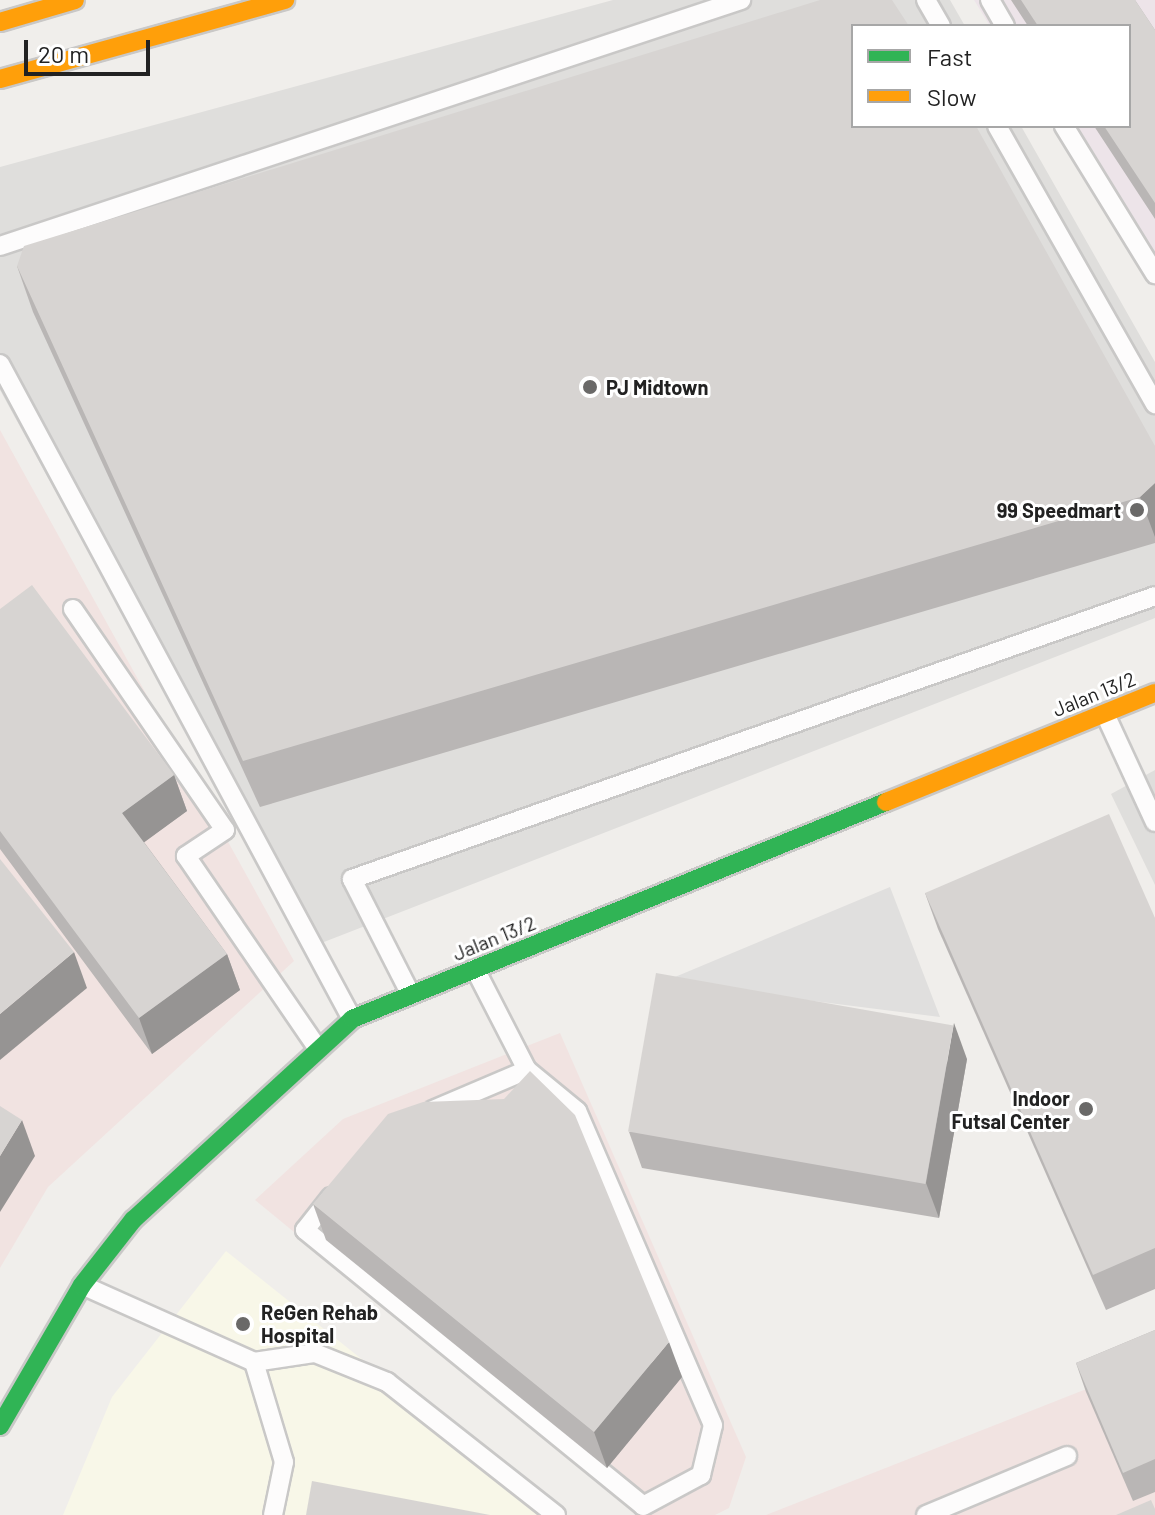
<!DOCTYPE html>
<html>
<head>
<meta charset="utf-8">
<style>
  body { margin:0 }
  #map { position:relative; width:1155px; height:1515px; overflow:hidden; background:#f0eeeb; font-family:Barlow,sans-serif }
  div>[style] { position:absolute }
  [style*='--x'] { left:calc(var(--x)*1px); top:calc(var(--y)*1px); width:calc(var(--w)*1px); rotate:calc(var(--a)*1deg) }
  .residential>* { inset:0; background:#dfdedc }
  .commercial>* { inset:0; background:#f1e3e1 }
  .industrial>* { inset:0; background:#ede4e9 }
  .education>* { inset:0; background:#f8f7e8 }
  .parking>* { inset:0; background:#e0dfde }
  .roads { filter:drop-shadow(2px 0 #c9c8c7) drop-shadow(-2px 0 #c9c8c7) drop-shadow(0 2px #c9c8c7) drop-shadow(0 -2px #c9c8c7) }
  .lane>* { height:18px; margin:-9px; padding:0 9px; transform-origin:9px; border-radius:9px; background:#fdfcfc }
  .fast>* { height:18px; margin:-9px; padding:0 9px; transform-origin:9px; border-radius:9px; background:#30b455 }
  .slow>* { height:18px; margin:-9px; padding:0 9px; transform-origin:9px; border-radius:9px; background:#ff9f0a }
  .wall>* { inset:0; background:#b9b6b5 }
  .shaded-wall>* { inset:0; background:#969493 }
  .building>* { inset:0; background:#d7d4d2; transform-origin:0 0 }
  .dots>* { width:22px; height:22px; translate:-50% -50%; box-sizing:border-box; border:4px solid #fff; border-radius:50% }
  span { translate:-50% -50%; white-space:nowrap; text-align:center; line-height:1.15; -webkit-text-stroke:6px #fff; paint-order:stroke }
  .poi-label { font-size:20px; color:#222; font-weight:700 }
  .left { translate:0 -50%; text-align:left }
  .right { translate:-100% -50%; text-align:right }
  .street-label { font-size:20px; color:#222 }
  .legend { position:absolute; left:851px; top:24px; width:280px; height:104px; box-sizing:border-box; background:#fff; border:2px solid #a7a7a7; margin:0; padding:10px 14px; list-style:none; font-size:24px; color:#222 }
  .legend li { display:flex; align-items:center; gap:16px; height:40px }
  .legend b { width:40px; border:2px solid #a7a7a7 }
  .scale { position:absolute; left:24px; top:40px; width:126px; height:36px; box-sizing:border-box; border:4px solid #222; border-top:0; padding-left:10px; font-size:24px; line-height:28px; white-space:nowrap; color:#222; -webkit-text-stroke:6px #fff; paint-order:stroke }
</style>
</head>
<body>
<div id="map">
  <div class="residential">
    <i style="clip-path:polygon(613px 0,950px 0,965px 26px,853px 26px,853px 126px,1021px 126px,1155px 362px,1155px 618px,306px 949px,0 390px,0 167px)"></i>
    <i style="clip-path:polygon(1155px 770px,1155px 885px,1111px 794px)"></i>
  </div>
  <div class="commercial">
    <i style="clip-path:polygon(0 430px,294px 961px,48px 1187px,0 1268px)"></i>
    <i style="clip-path:polygon(560px 1033px,746px 1457px,729px 1508px,715px 1515px,639px 1515px,255px 1200px,343px 1119px)"></i>
    <i style="clip-path:polygon(1155px 1362px,1155px 1515px,766px 1515px)"></i>
  </div>
  <div class="industrial">
    <i style="clip-path:polygon(974px 0,1155px 0,1155px 287px,1053px 126px,1129px 126px,1129px 26px,990px 26px)"></i>
  </div>
  <div class="education">
    <i style="clip-path:polygon(226px 1251px,557px 1515px,63px 1515px,112px 1397px)"></i>
  </div>
  <div class="parking">
    <i style="clip-path:polygon(890px 887px,940px 1017px,663px 982px)"></i>
  </div>
  <div class="roads">
    <div class="lane">
      <i style="--x:926;--y:0;--w:30;--a:60"></i>
      <i style="--x:990;--y:0;--w:30;--a:60"></i>
      <i style="--x:997;--y:126;--w:320;--a:60.4"></i>
      <i style="--x:1064;--y:126;--w:174;--a:58.4"></i>
      <i style="--x:0;--y:246;--w:781;--a:-18.37"></i>
      <i style="--x:0;--y:364;--w:744;--a:61.75"></i>
      <i style="--x:73;--y:609;--w:268;--a:55.5"></i>
      <i style="--x:225;--y:830;--w:47;--a:146.3"></i>
      <i style="--x:186;--y:856;--w:234;--a:55.6"></i>
      <i style="--x:1105;--y:714;--w:119;--a:65.2"></i>
      <i style="--x:411;--y:995;--w:130;--a:-117"></i>
      <i style="--x:352;--y:879;--w:851;--a:-19.41"></i>
      <i style="--x:433;--y:1110;--w:102;--a:-23.1"></i>
      <i style="--x:331;--y:1197;--w:42;--a:128.2"></i>
      <i style="--x:305;--y:1230;--w:436;--a:39.2"></i>
      <i style="--x:643;--y:1506;--w:66;--a:-28.1"></i>
      <i style="--x:701;--y:1475;--w:51;--a:-76.5"></i>
      <i style="--x:713;--y:1425;--w:342;--a:-113.4"></i>
      <i style="--x:577;--y:1111;--w:65;--a:-140.6"></i>
      <i style="--x:527;--y:1070;--w:114;--a:-117.2"></i>
      <i style="--x:82;--y:1285;--w:188;--a:24.1"></i>
      <i style="--x:273;--y:1515;--w:54;--a:-78.3"></i>
      <i style="--x:284;--y:1462;--w:104;--a:-106.7"></i>
      <i style="--x:254;--y:1362;--w:62;--a:-8.4"></i>
      <i style="--x:315;--y:1353;--w:78;--a:21.9"></i>
      <i style="--x:387;--y:1382;--w:215;--a:38.2"></i>
      <i style="--x:926;--y:1515;--w:153;--a:-22.7"></i>
    </div>
    <div class="fast">
      <i style="--x:0;--y:1426;--w:163;--a:-59.8"></i>
      <i style="--x:82;--y:1285;--w:83;--a:-51.9"></i>
      <i style="--x:133;--y:1220;--w:297;--a:-42.5"></i>
      <i style="--x:352;--y:1019;--w:576;--a:-22.12"></i>
    </div>
    <div class="slow">
      <i style="--x:0;--y:22;--w:78;--a:-16.3"></i>
      <i style="--x:0;--y:79;--w:296;--a:-15.5"></i>
      <i style="--x:886;--y:802;--w:290;--a:-22.1"></i>
    </div>
  </div>
  <div class="wall">
    <i style="clip-path:polygon(1011px 0,1135px 0,1155px 30px,1155px 219px,1094px 126px,1129px 126px,1129px 26px,1028px 26px)"></i>
    <i style="clip-path:polygon(17px 266px,1155px 446px,1155px 543px,260px 807px,33px 312px)"></i>
    <i style="clip-path:polygon(0 609px,174px 775px,187px 811px,144px 842px,227px 954px,240px 990px,152px 1054px,0 849px)"></i>
    <i style="clip-path:polygon(925px 893px,1155px 918px,1155px 1289px,1106px 1310px,938px 929px)"></i>
    <i style="clip-path:polygon(967px 1059px,939px 1218px,642px 1168px,629px 1132px)"></i>
    <i style="clip-path:polygon(313px 1204px,682px 1377px,607px 1468px,326px 1240px)"></i>
    <i style="clip-path:polygon(1155px 1330px,1155px 1492px,1133px 1501px,1086px 1392px,1076px 1363px)"></i>
  </div>
  <div class="shaded-wall">
    <i style="clip-path:polygon(1155px 483px,1155px 537px,1140px 497px)"></i>
    <i style="clip-path:polygon(174px 775px,187px 811px,135px 849px,122px 813px)"></i>
    <i style="clip-path:polygon(74px 952px,87px 988px,0 1060px,0 1014px)"></i>
    <i style="clip-path:polygon(227px 954px,240px 990px,152px 1054px,139px 1018px)"></i>
    <i style="clip-path:polygon(954px 1023px,967px 1059px,939px 1218px,926px 1183px)"></i>
    <i style="clip-path:polygon(22px 1120px,35px 1156px,0 1212px,0 1156px)"></i>
    <i style="clip-path:polygon(669px 1342px,682px 1377px,607px 1468px,594px 1432px)"></i>
  </div>
  <div class="building">
    <i style="clip-path:polygon(820px 0,892px 0,909px 26px,853px 26px,853px 126px,976px 126px,1155px 446px,1155px 483px,1140px 497px,243px 761px,17px 266px,24px 246px)"></i>
    <i style="clip-path:polygon(1021px 0,1135px 0,1155px 30px,1155px 203px,1104px 126px,1129px 126px,1129px 26px,1038px 26px)"></i>
    <i style="clip-path:polygon(32px 585px,174px 775px,122px 813px,227px 954px,139px 1018px,0 831px,0 609px)"></i>
    <i style="clip-path:polygon(1109px 814px,1155px 918px,1155px 1248px,1093px 1275px,925px 893px)"></i>
    <i style="clip-path:polygon(0 859px,74px 952px,0 1014px)"></i>
    <i style="left:656px;top:973px;width:302px;height:161px;rotate:10deg"></i>
    <i style="clip-path:polygon(530px 1071px,575px 1115px,669px 1342px,594px 1432px,313px 1204px,388px 1114px,423px 1102px,504px 1099px)"></i>
    <i style="clip-path:polygon(0 1106px,22px 1120px,0 1156px)"></i>
    <i style="clip-path:polygon(1155px 1330px,1155px 1459px,1123px 1473px,1076px 1363px)"></i>
    <i style="clip-path:polygon(312px 1481px,490px 1515px,306px 1515px)"></i>
    <i style="clip-path:polygon(1151px 1500px,1155px 1509px,1155px 1515px,1116px 1515px)"></i>
  </div>
  <div class="dots">
    <i style="left:590px;top:387px;background:#6a6968"></i>
    <i style="left:1137px;top:510px;background:#6a6968"></i>
    <i style="left:1086px;top:1109px;background:#6a6968"></i>
    <i style="left:243px;top:1324px;background:#6a6968"></i>
  </div>
  <div class="poi-label">
    <span class="left" style="left:606px;top:387px">PJ Midtown</span>
    <span class="right" style="left:1121px;top:510px">99 Speedmart</span>
    <span class="right" style="left:1070px;top:1110px">Indoor<br>Futsal Center</span>
    <span class="left" style="left:261px;top:1324px">ReGen Rehab<br>Hospital</span>
  </div>
  <div class="street-label">
    <span style="left:1094px;top:694px;rotate:-22deg">Jalan 13/2</span>
    <span style="left:494px;top:938px;rotate:-22deg">Jalan 13/2</span>
  </div>
  <ul class="legend">
  <li><b style="height:10px;background:#30b455"></b>Fast</li>
  <li><b style="height:10px;background:#ff9f0a"></b>Slow</li>
  </ul>
  <div class="scale">20 m</div>
</div>
</body>
</html>
